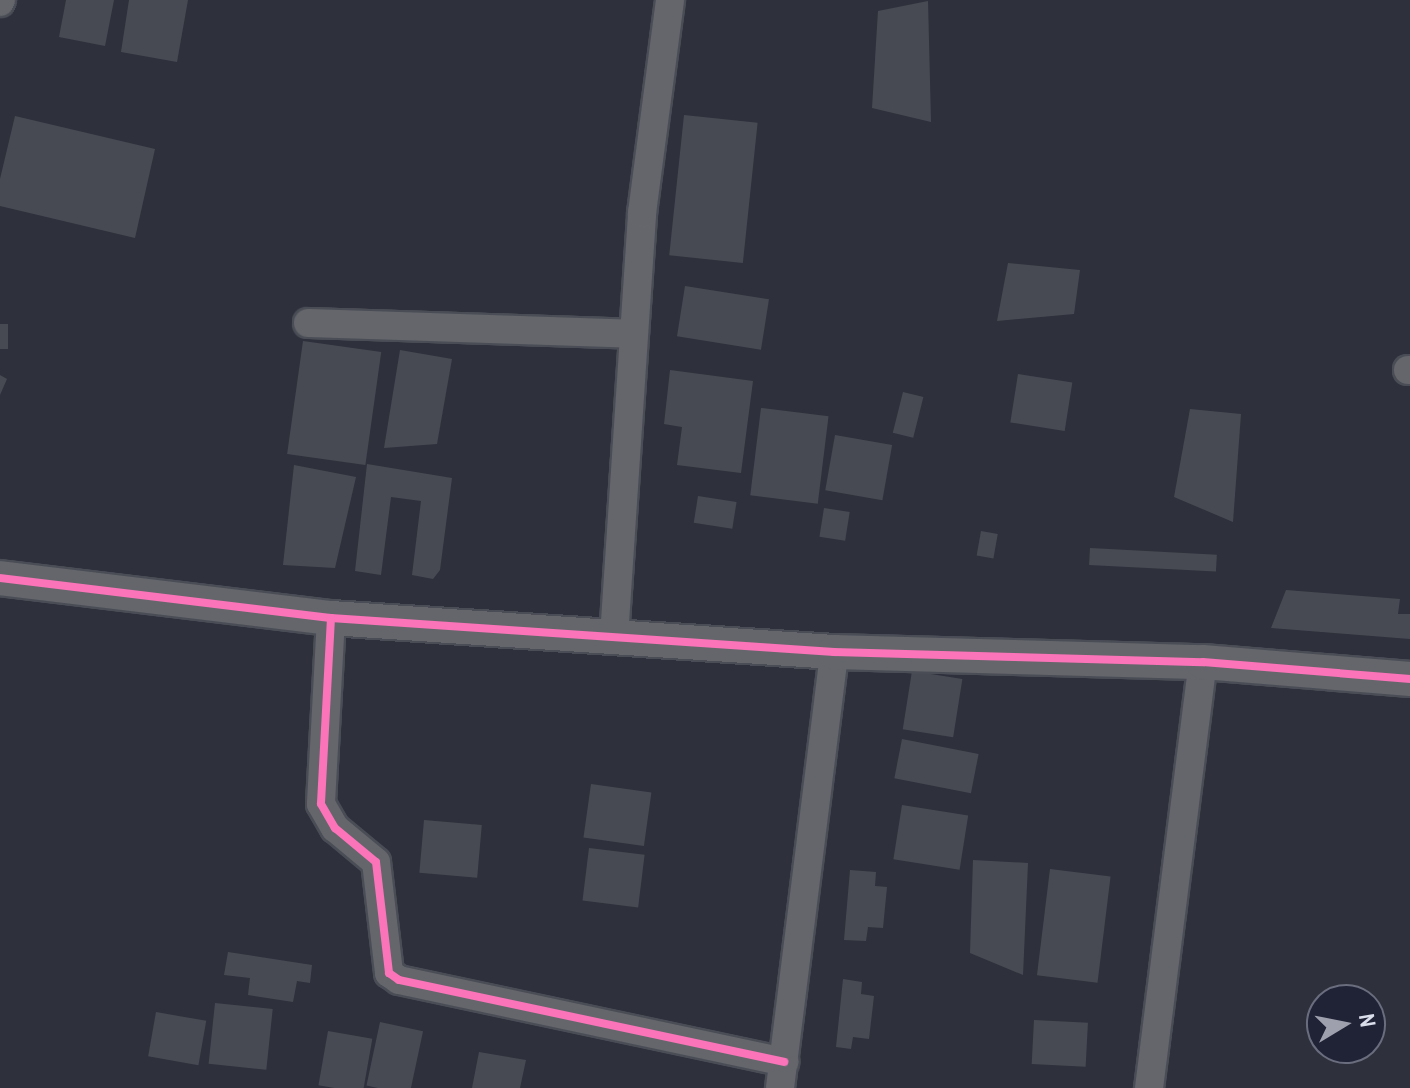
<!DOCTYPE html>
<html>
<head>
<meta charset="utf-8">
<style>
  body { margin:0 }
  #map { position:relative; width:1410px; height:1088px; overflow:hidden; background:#2e303b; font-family:"Archivo Narrow",sans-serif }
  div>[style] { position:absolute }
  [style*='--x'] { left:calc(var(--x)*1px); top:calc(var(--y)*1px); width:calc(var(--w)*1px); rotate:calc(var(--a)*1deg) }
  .building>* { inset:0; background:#484a53; transform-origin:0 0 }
  .roads { filter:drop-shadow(2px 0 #4a4d56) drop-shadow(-2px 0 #4a4d56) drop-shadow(0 2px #4a4d56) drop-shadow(0 -2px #4a4d56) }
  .minor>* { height:28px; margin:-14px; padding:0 14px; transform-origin:14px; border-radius:14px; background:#64666b }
  .tertiary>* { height:34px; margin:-17px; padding:0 17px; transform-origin:17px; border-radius:17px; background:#64666b }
  .cycleway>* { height:8px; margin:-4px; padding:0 4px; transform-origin:4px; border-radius:4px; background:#fb73b8 }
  span { translate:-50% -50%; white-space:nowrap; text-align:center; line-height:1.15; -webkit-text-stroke:6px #202236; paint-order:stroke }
  .north { position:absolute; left:1306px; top:984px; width:80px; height:80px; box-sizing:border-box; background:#202236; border:2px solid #6a6d7e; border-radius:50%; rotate:80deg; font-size:22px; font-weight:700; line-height:32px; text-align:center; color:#daddea }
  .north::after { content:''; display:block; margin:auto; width:28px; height:36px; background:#9ea0ad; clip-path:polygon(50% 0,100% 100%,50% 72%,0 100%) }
</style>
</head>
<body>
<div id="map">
  <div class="building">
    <i style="clip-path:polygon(66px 0,114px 0,105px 46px,59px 37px)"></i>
    <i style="clip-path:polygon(129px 0,188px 0,177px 62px,121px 52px)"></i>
    <i style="clip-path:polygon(928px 1px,931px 122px,872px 108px,878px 11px)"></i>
    <i style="left:684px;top:115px;width:74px;height:141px;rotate:6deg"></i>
    <i style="clip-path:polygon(15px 116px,155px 149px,135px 238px,0 206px,0 179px)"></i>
    <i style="clip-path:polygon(1008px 263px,1080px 270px,1074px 314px,997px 321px)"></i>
    <i style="left:685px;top:286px;width:85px;height:51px;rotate:9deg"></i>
    <i style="left:0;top:324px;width:8px;height:25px"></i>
    <i style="left:303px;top:341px;width:79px;height:114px;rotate:8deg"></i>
    <i style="clip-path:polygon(400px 350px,452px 359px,437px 444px,384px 448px)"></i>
    <i style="clip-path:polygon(670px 370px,753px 381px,741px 473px,677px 465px,682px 427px,664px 424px)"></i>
    <i style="left:1018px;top:374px;width:55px;height:49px;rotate:9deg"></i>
    <i style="clip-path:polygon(0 375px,7px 379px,0 395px)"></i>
    <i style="left:903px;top:392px;width:21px;height:42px;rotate:14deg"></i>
    <i style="left:761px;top:408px;width:68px;height:88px;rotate:7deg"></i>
    <i style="clip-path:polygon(1190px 409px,1241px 414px,1233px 522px,1174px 497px)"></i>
    <i style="left:835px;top:435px;width:58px;height:56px;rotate:10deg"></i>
    <i style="clip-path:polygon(367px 464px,452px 478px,440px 570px,433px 579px,412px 575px,421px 501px,391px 497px,381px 575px,355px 571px)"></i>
    <i style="clip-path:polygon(294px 465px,356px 477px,335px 568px,283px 565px)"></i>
    <i style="left:698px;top:496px;width:39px;height:27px;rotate:9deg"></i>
    <i style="left:824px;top:508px;width:26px;height:29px;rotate:9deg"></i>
    <i style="left:981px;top:531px;width:17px;height:25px;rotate:10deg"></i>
    <i style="left:1090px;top:548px;width:127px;height:17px;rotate:3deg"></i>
    <i style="clip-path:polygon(1286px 590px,1400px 599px,1398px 614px,1410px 614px,1410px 639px,1271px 628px)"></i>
    <i style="left:912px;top:671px;width:51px;height:59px;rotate:9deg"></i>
    <i style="left:902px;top:739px;width:78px;height:40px;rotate:11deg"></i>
    <i style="left:591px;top:784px;width:61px;height:54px;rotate:8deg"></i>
    <i style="left:902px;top:805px;width:67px;height:55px;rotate:9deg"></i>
    <i style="left:424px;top:820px;width:58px;height:53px;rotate:5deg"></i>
    <i style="left:589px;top:848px;width:56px;height:53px;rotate:7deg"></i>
    <i style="clip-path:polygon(973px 860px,1028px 863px,1023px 975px,970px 953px)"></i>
    <i style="left:1050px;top:869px;width:61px;height:107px;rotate:7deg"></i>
    <i style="clip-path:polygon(850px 870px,876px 872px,875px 886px,887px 887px,883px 928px,868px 927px,866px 941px,844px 940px)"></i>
    <i style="clip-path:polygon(228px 952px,312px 965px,310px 983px,297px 981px,293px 1002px,248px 995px,250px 978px,224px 975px)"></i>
    <i style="clip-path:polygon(843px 979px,862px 982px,861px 994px,874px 996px,869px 1039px,853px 1037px,851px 1049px,836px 1047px)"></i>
    <i style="left:215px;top:1003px;width:58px;height:61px;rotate:6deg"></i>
    <i style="left:156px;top:1012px;width:51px;height:45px;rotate:10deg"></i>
    <i style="left:1034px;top:1020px;width:54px;height:44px;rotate:3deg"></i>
    <i style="left:380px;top:1022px;width:44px;height:65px;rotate:12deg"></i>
    <i style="left:328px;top:1031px;width:45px;height:55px;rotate:10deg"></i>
    <i style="clip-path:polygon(479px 1052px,526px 1060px,520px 1088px,472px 1088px)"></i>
  </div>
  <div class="roads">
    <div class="minor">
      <i style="--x:0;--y:2;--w:2;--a:-63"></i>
      <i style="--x:308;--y:323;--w:325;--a:1.9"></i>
      <i style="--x:1408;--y:370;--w:2;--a:0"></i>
      <i style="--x:331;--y:618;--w:186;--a:93.1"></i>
      <i style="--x:321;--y:804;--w:28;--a:60"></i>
      <i style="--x:335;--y:828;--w:53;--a:39.7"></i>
      <i style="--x:376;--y:862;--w:112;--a:83.3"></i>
      <i style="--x:389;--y:973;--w:12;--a:35"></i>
      <i style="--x:399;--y:980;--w:394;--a:12"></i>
      <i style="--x:614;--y:637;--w:425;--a:-86.2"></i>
      <i style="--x:642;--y:213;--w:215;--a:-82.5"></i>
      <i style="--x:780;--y:1088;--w:439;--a:-82.9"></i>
      <i style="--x:1149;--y:1088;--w:429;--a:-82.8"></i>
    </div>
    <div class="tertiary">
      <i style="--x:0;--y:578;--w:333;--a:6.9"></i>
      <i style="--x:331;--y:618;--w:504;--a:3.87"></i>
      <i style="--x:834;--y:652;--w:369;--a:1.6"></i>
      <i style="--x:1203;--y:662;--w:208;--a:4.7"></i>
    </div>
  </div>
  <div class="cycleway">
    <i style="--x:0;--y:578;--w:333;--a:6.9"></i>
    <i style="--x:331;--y:618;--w:504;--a:3.87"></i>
    <i style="--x:834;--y:652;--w:369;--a:1.6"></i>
    <i style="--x:1203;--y:662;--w:208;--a:4.7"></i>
    <i style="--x:331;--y:618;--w:186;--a:93.1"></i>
    <i style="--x:321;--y:804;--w:28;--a:60"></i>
    <i style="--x:335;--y:828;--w:53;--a:39.7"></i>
    <i style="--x:376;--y:862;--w:112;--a:83.3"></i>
    <i style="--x:389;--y:973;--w:12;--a:35"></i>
    <i style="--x:399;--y:980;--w:394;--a:12"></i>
  </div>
  <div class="north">N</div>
</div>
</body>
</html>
